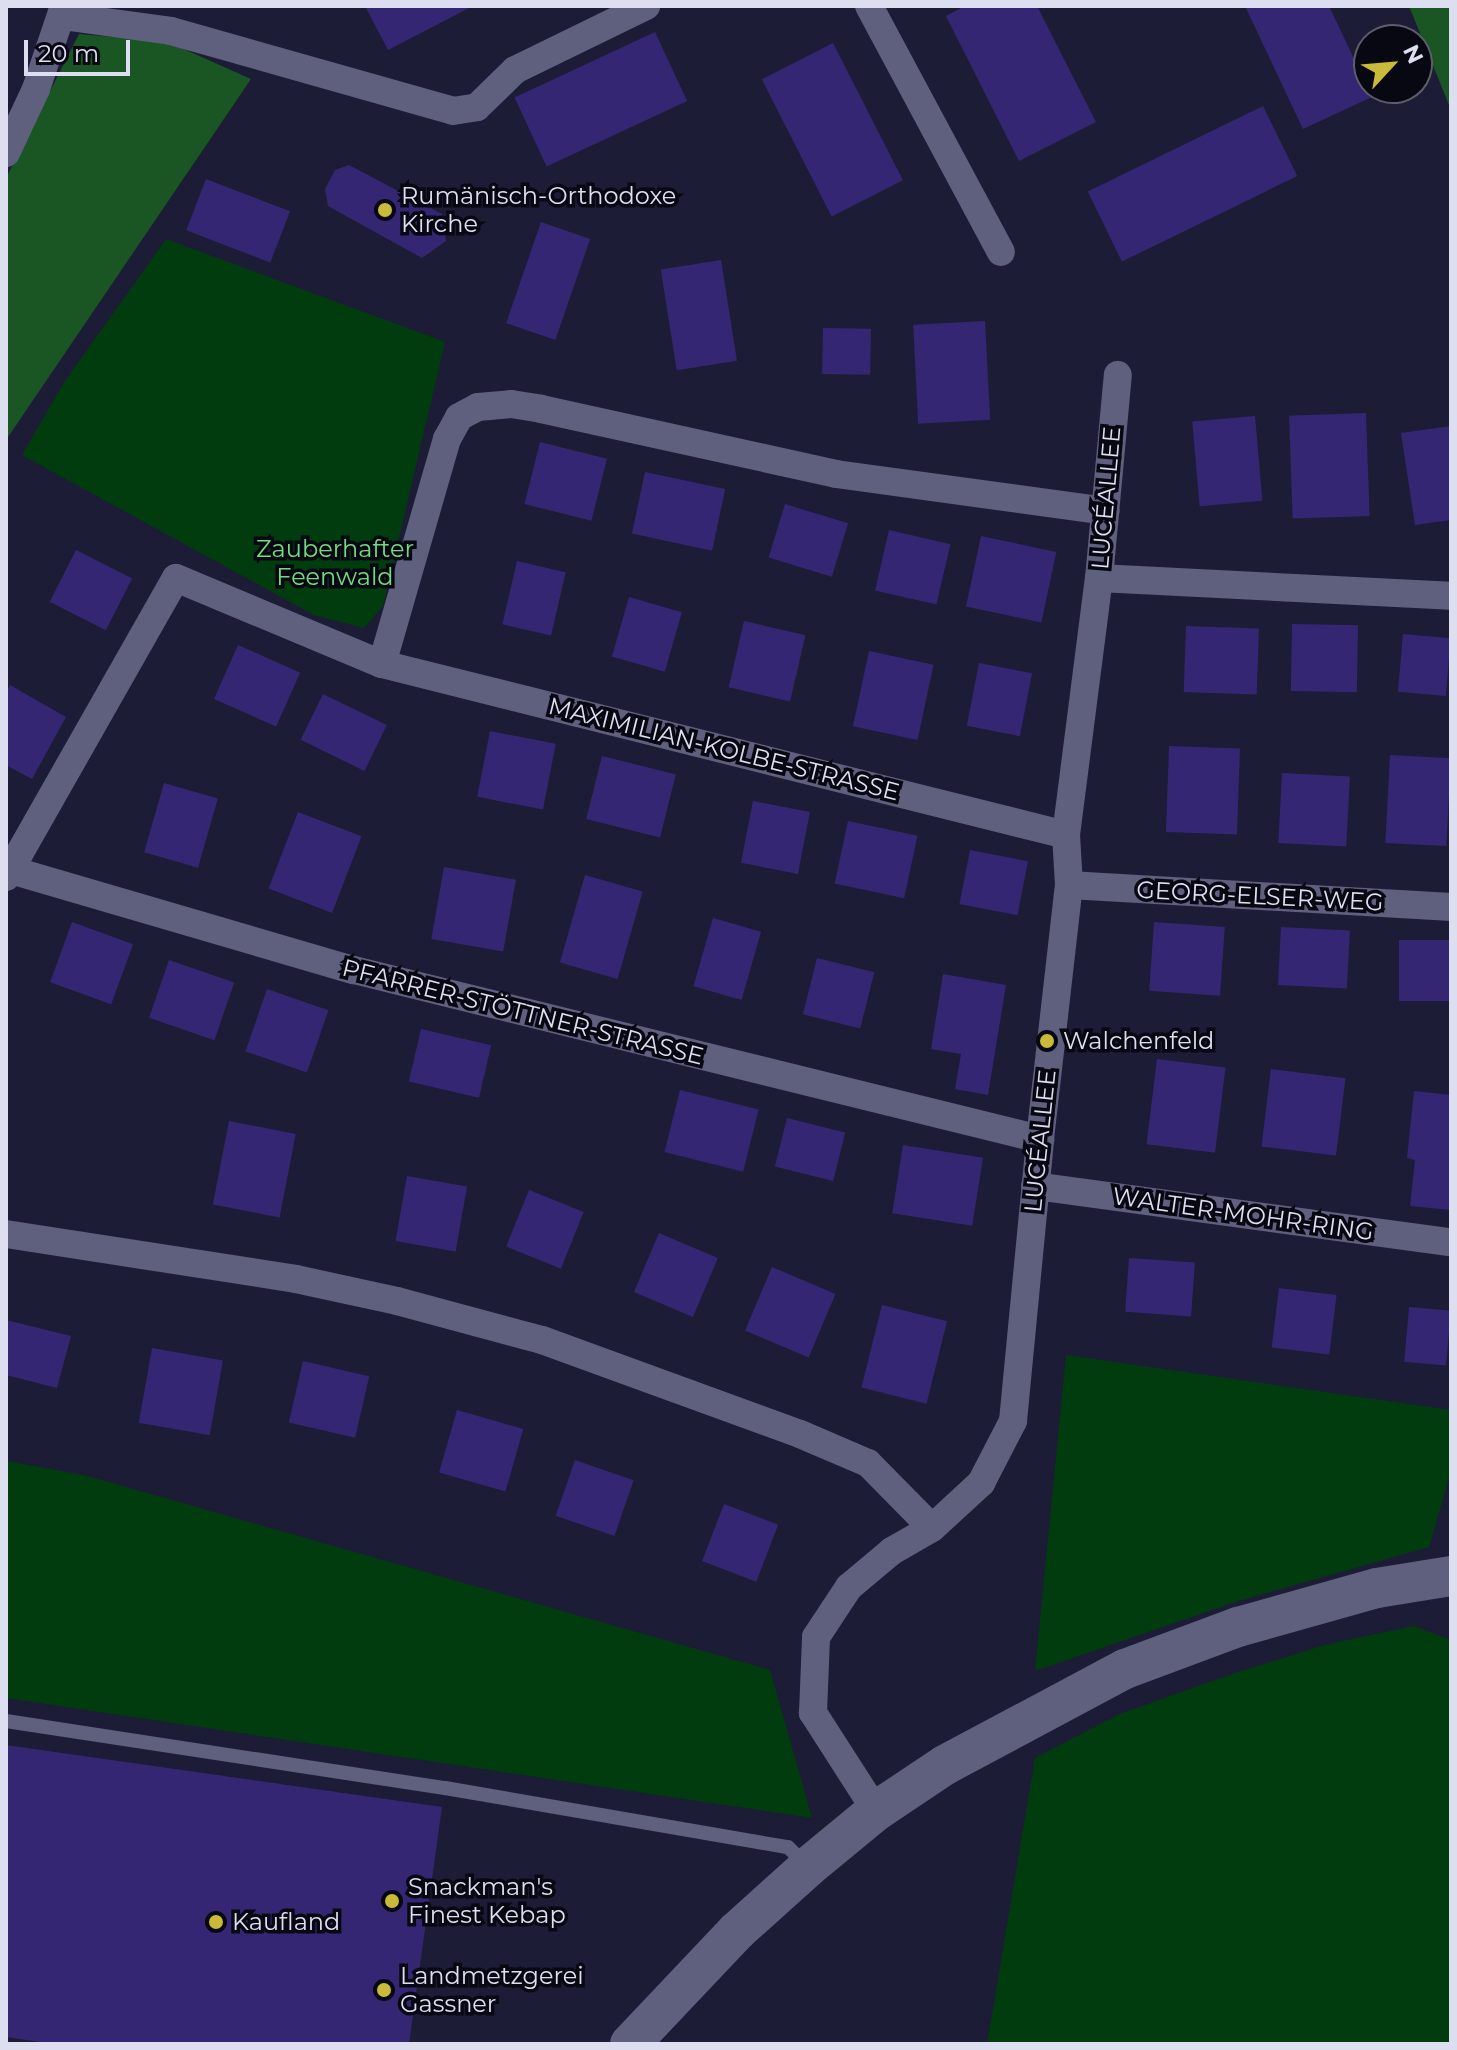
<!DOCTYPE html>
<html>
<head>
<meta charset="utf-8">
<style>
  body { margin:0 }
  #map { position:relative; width:1457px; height:2050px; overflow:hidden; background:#1d1c36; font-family:Montserrat,sans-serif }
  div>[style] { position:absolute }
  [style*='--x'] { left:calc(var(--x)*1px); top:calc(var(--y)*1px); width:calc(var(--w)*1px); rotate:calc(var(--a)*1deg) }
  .green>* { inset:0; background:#003c0d }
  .forest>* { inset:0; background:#195624 }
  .building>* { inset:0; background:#352673; transform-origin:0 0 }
  .lane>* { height:14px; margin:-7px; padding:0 7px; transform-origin:7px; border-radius:7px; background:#5f5f7e }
  .street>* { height:28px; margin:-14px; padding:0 14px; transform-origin:14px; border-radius:14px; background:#5f5f7e }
  .secondary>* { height:40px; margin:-20px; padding:0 20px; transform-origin:20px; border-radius:20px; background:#5f5f7e }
  .dots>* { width:22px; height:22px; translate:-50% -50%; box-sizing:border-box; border:4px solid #080813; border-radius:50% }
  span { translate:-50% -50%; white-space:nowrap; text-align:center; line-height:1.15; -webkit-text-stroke:7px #080813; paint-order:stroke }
  .poi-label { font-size:24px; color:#dddef0 }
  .left { translate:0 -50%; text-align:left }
  .street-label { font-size:24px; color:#dddef0 }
  .park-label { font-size:24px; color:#75da81 }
  .frame { position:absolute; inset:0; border:8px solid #dddef0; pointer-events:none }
  .north { position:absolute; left:1353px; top:24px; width:80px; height:80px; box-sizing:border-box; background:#080813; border:2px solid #5d5e6b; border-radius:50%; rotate:64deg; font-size:22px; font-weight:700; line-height:32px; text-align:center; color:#dddef0 }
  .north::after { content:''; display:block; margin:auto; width:28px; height:36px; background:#caba3a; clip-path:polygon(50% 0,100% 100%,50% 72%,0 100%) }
  .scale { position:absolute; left:24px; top:40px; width:106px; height:36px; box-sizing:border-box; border:4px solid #dddef0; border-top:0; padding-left:10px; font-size:24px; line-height:28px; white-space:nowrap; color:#dddef0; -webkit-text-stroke:6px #080813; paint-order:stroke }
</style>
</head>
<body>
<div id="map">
  <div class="green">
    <i style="clip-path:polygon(166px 239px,445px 342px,383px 606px,364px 628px,314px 615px,22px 455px,63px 384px)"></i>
    <i style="clip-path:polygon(1066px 1355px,1451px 1410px,1451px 1471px,1429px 1547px,1235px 1602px,1035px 1671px)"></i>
    <i style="clip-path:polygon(6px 1461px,84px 1475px,770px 1670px,812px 1818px,6px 1698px)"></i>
    <i style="clip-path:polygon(1414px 1626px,1451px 1640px,1451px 2044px,987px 2044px,1035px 1758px,1120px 1714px,1229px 1675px,1328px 1644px)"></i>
  </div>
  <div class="forest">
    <i style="clip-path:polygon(1409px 6px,1451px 6px,1451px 110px)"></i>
    <i style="clip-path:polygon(79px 34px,168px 42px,251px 79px,6px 440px,6px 178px)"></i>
  </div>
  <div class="building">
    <i style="clip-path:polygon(365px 6px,473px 6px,388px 50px)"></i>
    <i style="clip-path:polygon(965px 6px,1037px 6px,1096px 122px,1019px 161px,946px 16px)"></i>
    <i style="clip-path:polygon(1245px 6px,1329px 6px,1372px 97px,1303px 129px)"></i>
    <i style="left:655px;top:32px;width:76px;height:155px;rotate:65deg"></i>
    <i style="left:833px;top:43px;width:154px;height:80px;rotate:63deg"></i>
    <i style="left:1263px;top:106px;width:78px;height:195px;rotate:64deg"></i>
    <i style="clip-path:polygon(349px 165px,442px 214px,446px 241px,422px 258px,328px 206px,325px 189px,335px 170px)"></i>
    <i style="left:206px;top:179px;width:90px;height:55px;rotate:21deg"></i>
    <i style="left:541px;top:222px;width:52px;height:107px;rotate:19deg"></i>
    <i style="left:721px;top:260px;width:102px;height:61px;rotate:81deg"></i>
    <i style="left:985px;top:321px;width:99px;height:72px;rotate:87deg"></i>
    <i style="left:823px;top:328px;width:48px;height:46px;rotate:1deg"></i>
    <i style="left:1366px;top:413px;width:103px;height:77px;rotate:88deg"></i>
    <i style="left:1255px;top:416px;width:85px;height:63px;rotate:85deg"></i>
    <i style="clip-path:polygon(1451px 426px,1451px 520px,1415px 525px,1401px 433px)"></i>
    <i style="left:540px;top:442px;width:69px;height:64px;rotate:14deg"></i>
    <i style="left:645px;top:472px;width:82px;height:63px;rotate:12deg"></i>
    <i style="left:785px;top:504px;width:66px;height:56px;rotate:17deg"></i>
    <i style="left:889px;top:530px;width:63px;height:62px;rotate:13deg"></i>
    <i style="left:981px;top:536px;width:77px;height:72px;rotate:12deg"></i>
    <i style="left:76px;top:550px;width:63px;height:58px;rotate:27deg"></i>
    <i style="left:517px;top:561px;width:50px;height:65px;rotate:13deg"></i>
    <i style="left:629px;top:597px;width:55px;height:62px;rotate:16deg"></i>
    <i style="left:744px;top:621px;width:63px;height:68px;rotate:13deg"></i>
    <i style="left:1292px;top:624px;width:66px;height:67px;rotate:1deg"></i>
    <i style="left:1186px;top:626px;width:73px;height:66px;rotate:2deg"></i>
    <i style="left:1403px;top:634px;width:48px;height:58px;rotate:5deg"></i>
    <i style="left:238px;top:645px;width:68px;height:59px;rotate:24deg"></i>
    <i style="left:869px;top:651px;width:66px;height:77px;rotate:12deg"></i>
    <i style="left:979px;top:663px;width:54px;height:64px;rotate:11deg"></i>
    <i style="clip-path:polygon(10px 685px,66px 717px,32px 779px,6px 765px,6px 692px)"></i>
    <i style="left:323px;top:694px;width:71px;height:51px;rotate:26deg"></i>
    <i style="left:490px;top:731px;width:67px;height:67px;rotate:11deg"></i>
    <i style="left:1169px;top:746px;width:71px;height:86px;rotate:2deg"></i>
    <i style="left:1390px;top:755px;width:61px;height:88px;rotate:3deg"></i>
    <i style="left:602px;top:756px;width:76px;height:65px;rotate:14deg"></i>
    <i style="left:1282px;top:773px;width:68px;height:70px;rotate:3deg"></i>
    <i style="left:164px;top:783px;width:56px;height:72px;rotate:16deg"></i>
    <i style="left:753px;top:801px;width:58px;height:63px;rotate:11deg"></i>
    <i style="left:298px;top:812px;width:68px;height:82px;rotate:21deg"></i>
    <i style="left:848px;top:821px;width:71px;height:64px;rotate:12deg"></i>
    <i style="left:970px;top:850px;width:59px;height:55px;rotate:11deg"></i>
    <i style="left:444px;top:867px;width:73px;height:73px;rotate:10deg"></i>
    <i style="left:585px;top:875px;width:60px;height:91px;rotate:16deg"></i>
    <i style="left:713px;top:918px;width:50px;height:71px;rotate:16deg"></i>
    <i style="left:72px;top:922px;width:65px;height:64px;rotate:20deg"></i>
    <i style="left:1154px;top:922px;width:71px;height:69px;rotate:4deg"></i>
    <i style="left:1281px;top:927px;width:69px;height:58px;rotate:3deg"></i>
    <i style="left:1399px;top:940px;width:52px;height:61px"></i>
    <i style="left:817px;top:958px;width:59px;height:58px;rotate:14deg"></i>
    <i style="left:169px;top:960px;width:69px;height:61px;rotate:19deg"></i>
    <i style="clip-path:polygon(943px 974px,1006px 985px,988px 1095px,955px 1089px,961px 1054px,931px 1049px)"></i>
    <i style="left:267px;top:989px;width:65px;height:66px;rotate:19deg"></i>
    <i style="left:421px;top:1029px;width:72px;height:54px;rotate:13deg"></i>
    <i style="left:1157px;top:1059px;width:69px;height:86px;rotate:7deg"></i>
    <i style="left:1271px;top:1069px;width:75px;height:78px;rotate:7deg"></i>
    <i style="left:680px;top:1090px;width:81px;height:64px;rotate:14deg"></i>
    <i style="clip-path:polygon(1414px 1091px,1451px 1095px,1451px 1210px,1410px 1206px,1415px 1160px,1407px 1158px)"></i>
    <i style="left:787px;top:1118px;width:60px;height:50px;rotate:14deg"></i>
    <i style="left:229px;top:1121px;width:68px;height:85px;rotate:11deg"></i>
    <i style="left:903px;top:1145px;width:81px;height:69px;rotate:9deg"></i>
    <i style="left:407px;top:1176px;width:61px;height:66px;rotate:10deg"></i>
    <i style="left:529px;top:1190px;width:59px;height:61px;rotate:22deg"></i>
    <i style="left:659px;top:1233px;width:64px;height:64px;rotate:23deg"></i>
    <i style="left:1129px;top:1258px;width:66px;height:54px;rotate:4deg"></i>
    <i style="left:772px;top:1267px;width:69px;height:69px;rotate:23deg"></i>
    <i style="left:1279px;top:1288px;width:58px;height:60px;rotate:7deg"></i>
    <i style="left:882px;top:1305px;width:67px;height:85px;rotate:14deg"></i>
    <i style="left:1409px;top:1307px;width:42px;height:55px;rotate:5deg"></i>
    <i style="clip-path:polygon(6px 1320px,71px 1336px,57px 1388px,6px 1375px)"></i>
    <i style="left:152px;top:1348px;width:72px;height:76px;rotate:10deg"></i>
    <i style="left:303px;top:1361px;width:68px;height:63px;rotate:13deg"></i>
    <i style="left:457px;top:1410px;width:69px;height:65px;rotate:16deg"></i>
    <i style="left:575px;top:1460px;width:62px;height:59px;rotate:19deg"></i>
    <i style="left:724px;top:1504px;width:58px;height:61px;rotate:21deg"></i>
    <i style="clip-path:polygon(6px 1745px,442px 1807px,409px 2044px,54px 2044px,6px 2037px)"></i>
  </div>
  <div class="lane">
    <i style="--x:6;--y:1721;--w:444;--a:8.7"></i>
    <i style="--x:445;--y:1788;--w:348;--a:9.8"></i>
    <i style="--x:788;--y:1847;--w:27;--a:45"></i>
  </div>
  <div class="street">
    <i style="--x:869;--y:6;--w:279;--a:61.8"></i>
    <i style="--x:62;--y:16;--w:110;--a:7.8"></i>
    <i style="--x:171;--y:31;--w:293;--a:15.8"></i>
    <i style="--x:453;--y:111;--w:24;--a:-9"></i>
    <i style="--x:477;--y:107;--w:53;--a:-44.2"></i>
    <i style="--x:515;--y:70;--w:146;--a:-26"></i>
    <i style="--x:6;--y:153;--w:71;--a:-64.9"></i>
    <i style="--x:36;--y:89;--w:88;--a:-71.4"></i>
    <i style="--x:1099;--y:578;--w:352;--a:2.9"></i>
    <i style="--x:382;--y:664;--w:705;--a:14.04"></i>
    <i style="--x:11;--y:870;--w:357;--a:16.3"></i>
    <i style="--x:354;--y:970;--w:707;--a:13.84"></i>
    <i style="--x:6;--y:877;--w:344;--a:-60.4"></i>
    <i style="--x:176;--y:578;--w:223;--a:22.7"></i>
    <i style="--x:382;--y:664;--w:234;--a:-73.9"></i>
    <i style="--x:447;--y:439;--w:25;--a:-61"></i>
    <i style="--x:459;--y:417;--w:21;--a:-28"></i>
    <i style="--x:478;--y:407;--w:33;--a:-5"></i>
    <i style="--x:511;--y:404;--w:30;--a:9"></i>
    <i style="--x:541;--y:409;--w:302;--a:12.4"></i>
    <i style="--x:836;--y:474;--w:272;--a:7.8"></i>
    <i style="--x:1069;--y:885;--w:383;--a:3.3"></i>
    <i style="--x:1035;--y:1186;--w:420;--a:7.7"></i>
    <i style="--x:6;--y:1234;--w:293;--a:8.8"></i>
    <i style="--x:296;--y:1279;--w:103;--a:12.3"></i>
    <i style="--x:397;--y:1301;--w:150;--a:15.1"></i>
    <i style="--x:542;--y:1340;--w:275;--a:20"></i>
    <i style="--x:800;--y:1434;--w:74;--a:23.1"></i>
    <i style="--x:868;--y:1463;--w:91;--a:45.4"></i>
    <i style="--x:876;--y:1811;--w:117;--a:-122.7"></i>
    <i style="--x:813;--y:1713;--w:76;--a:-87.7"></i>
    <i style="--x:816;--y:1637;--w:60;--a:-56.6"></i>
    <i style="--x:849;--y:1587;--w:56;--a:-39.9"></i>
    <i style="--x:892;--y:1551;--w:46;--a:-29.9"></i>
    <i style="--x:932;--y:1528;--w:67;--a:-42.6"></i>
    <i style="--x:981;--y:1483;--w:70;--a:-62.7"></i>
    <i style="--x:1013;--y:1421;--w:283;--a:-84.5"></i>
    <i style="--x:1040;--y:1139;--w:256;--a:-83.5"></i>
    <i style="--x:1069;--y:885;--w:50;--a:-93.4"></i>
    <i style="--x:1066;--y:835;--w:259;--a:-82.7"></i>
    <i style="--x:1099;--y:578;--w:204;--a:-84.7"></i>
  </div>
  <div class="secondary">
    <i style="--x:630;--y:2044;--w:156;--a:-46.6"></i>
    <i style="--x:737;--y:1931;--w:96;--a:-42"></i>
    <i style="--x:808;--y:1867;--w:88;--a:-39.5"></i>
    <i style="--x:876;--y:1811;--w:83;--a:-33.7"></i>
    <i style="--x:945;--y:1765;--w:204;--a:-28.1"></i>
    <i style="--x:1125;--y:1669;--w:121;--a:-20.4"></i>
    <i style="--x:1238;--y:1627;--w:144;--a:-15.7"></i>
    <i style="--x:1377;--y:1588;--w:75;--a:-9.2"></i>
  </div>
  <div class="dots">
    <i style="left:385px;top:210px;background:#caba3a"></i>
    <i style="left:1047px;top:1041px;background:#caba3a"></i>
    <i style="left:392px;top:1901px;background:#caba3a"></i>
    <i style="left:216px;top:1922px;background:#caba3a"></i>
    <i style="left:384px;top:1990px;background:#caba3a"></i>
  </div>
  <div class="poi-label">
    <span class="left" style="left:401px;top:210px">Rumänisch-Orthodoxe<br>Kirche</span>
    <span class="left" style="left:1063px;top:1041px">Walchenfeld</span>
    <span class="left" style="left:408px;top:1901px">Snackman's<br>Finest Kebap</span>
    <span class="left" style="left:232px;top:1922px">Kaufland</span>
    <span class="left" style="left:400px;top:1990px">Landmetzgerei<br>Gassner</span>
  </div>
  <div class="street-label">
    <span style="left:1106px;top:498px;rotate:-85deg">LUCÉALLEE</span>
    <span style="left:724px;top:749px;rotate:14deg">MAXIMILIAN-KOLBE-STRASSE</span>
    <span style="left:1260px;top:896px;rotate:3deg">GEORG-ELSER-WEG</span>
    <span style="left:523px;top:1012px;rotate:14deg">PFARRER-STÖTTNER-STRASSE</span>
    <span style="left:1040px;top:1141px;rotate:-84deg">LUCÉALLEE</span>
    <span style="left:1243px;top:1214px;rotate:8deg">WALTER-MOHR-RING</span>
  </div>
  <div class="park-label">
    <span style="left:335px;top:563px">Zauberhafter<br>Feenwald</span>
  </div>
  <div class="frame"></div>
  <div class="north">N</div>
  <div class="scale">20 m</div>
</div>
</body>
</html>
